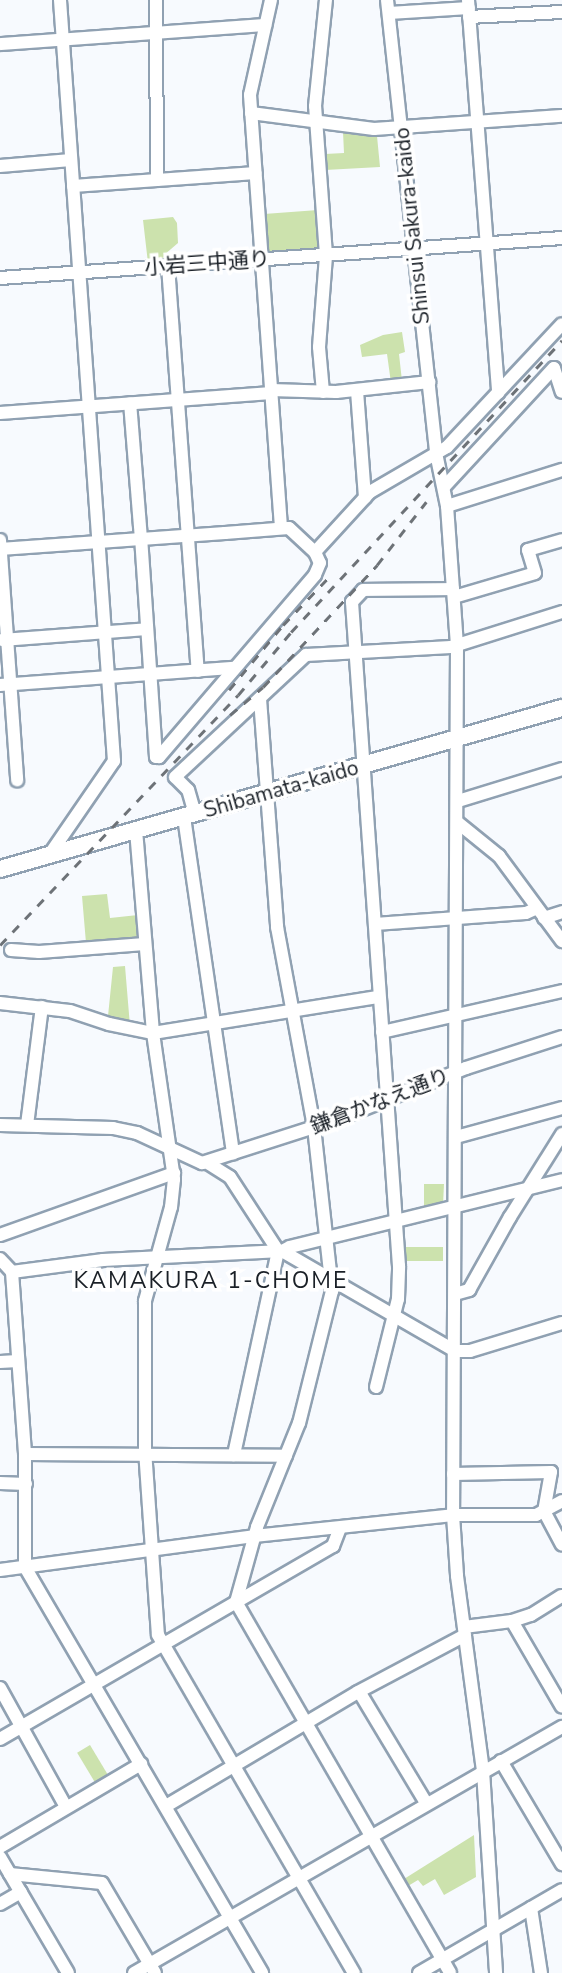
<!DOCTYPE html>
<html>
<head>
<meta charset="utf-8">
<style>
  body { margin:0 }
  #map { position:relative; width:562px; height:1973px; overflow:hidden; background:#f7fafe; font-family:"Nunito Sans","Noto Sans JP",sans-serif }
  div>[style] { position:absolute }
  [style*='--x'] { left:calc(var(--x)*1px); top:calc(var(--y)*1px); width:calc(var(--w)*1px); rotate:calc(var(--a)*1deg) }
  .green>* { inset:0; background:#cce2ad; transform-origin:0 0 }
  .roads { filter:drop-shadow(2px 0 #90a1b2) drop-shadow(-2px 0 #90a1b2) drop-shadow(0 2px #90a1b2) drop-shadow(0 -2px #90a1b2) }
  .minor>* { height:12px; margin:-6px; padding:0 6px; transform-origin:6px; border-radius:6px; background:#fff }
  .major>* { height:16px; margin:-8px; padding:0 8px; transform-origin:8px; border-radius:8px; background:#fff }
  .rail>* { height:2.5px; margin-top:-1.25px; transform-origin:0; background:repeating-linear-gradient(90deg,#6d7277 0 9px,transparent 0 18px) }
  span { translate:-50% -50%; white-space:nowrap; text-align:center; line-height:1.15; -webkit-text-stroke:7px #fff; paint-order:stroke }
  .street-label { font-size:21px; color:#1a2027 }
  .neighbourhood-label { font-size:23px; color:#1a2027; letter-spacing:2px }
</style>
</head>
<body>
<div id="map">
  <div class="green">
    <i style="clip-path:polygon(343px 132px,377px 136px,380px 167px,325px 170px,325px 154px,344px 153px)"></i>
    <i style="clip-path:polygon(318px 210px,318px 249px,271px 253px,267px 250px,264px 214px)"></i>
    <i style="clip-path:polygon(173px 217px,177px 223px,178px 243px,164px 255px,163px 261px,148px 263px,143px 220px)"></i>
    <i style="clip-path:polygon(402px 332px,405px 352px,399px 354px,402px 381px,391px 383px,387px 354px,362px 357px,360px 345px,383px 335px)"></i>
    <i style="clip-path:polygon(107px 894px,110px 918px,138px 915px,140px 937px,137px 941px,86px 943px,82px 896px)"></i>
    <i style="clip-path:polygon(125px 966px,130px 1026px,112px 1022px,112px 1017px,108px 1016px,113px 967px)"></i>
    <i style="clip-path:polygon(424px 1184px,444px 1184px,443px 1205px,424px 1211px)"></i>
    <i style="left:443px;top:1247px;width:14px;height:39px;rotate:90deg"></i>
    <i style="left:90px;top:1745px;width:37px;height:15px;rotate:59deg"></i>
    <i style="clip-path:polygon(474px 1835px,476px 1877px,444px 1895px,435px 1879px,423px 1886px,418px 1880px,408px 1886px,404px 1879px)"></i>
  </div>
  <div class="roads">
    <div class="minor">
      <i style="--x:156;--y:0;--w:180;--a:89.7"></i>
      <i style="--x:271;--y:0;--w:97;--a:102.5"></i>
      <i style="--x:250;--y:95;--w:434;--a:85.9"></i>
      <i style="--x:387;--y:0;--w:456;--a:83.8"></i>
      <i style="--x:436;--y:453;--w:54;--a:78.3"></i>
      <i style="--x:447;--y:506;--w:140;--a:85.9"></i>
      <i style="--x:457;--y:646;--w:869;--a:90.26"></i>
      <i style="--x:453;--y:1515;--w:61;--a:86.2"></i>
      <i style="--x:457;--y:1576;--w:197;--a:82.4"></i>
      <i style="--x:483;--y:1771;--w:202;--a:86.3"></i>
      <i style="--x:468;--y:0;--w:394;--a:85.6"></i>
      <i style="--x:389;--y:13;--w:80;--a:-3.6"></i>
      <i style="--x:469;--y:17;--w:93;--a:-3.1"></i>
      <i style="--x:0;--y:44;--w:266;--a:-4.1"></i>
      <i style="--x:251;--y:113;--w:124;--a:7.4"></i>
      <i style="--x:374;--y:129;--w:188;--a:-4"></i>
      <i style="--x:0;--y:166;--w:71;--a:-4.8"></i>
      <i style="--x:73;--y:186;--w:183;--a:-4.1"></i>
      <i style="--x:168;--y:266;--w:406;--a:85.8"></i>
      <i style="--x:0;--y:278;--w:563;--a:-4.07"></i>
      <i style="--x:271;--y:390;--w:65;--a:1.8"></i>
      <i style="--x:336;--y:392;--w:94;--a:-6.1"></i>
      <i style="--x:357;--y:391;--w:107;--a:85.7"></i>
      <i style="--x:323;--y:392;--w:45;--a:-95.1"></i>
      <i style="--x:319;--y:347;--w:92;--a:-85.6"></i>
      <i style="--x:326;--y:255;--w:149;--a:-94.2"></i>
      <i style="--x:315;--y:106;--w:107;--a:-84.1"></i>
      <i style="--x:0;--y:413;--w:272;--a:-4.2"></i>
      <i style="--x:444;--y:487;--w:162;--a:-47.3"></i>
      <i style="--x:554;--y:368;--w:25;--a:72"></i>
      <i style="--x:447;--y:506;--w:121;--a:-17.4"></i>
      <i style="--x:0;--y:540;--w:241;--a:85.9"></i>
      <i style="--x:0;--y:549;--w:141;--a:-4.1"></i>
      <i style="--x:141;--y:539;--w:84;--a:-4.1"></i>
      <i style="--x:225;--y:533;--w:64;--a:-4.5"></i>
      <i style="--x:289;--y:528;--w:35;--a:43"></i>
      <i style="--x:315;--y:552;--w:12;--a:66"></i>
      <i style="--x:320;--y:563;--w:13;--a:113"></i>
      <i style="--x:315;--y:575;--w:240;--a:130.6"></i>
      <i style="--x:159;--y:757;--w:3;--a:180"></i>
      <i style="--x:156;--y:757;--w:219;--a:-93.9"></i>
      <i style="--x:141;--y:539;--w:136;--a:-94.6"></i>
      <i style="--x:315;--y:552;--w:81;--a:-47.5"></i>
      <i style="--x:370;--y:492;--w:89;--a:-30.3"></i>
      <i style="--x:447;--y:447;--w:168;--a:-46.9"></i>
      <i style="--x:454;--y:597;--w:84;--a:-16.5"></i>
      <i style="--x:535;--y:573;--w:24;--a:-107"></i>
      <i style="--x:528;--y:550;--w:35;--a:-16"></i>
      <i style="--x:2;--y:640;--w:145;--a:-4.3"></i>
      <i style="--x:0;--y:685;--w:235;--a:-4.2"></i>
      <i style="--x:260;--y:699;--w:229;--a:85.7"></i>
      <i style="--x:277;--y:927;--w:203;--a:79.5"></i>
      <i style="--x:314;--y:1127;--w:165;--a:83.7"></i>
      <i style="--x:332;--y:1291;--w:136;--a:104"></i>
      <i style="--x:299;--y:1423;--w:112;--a:112"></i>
      <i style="--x:257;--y:1527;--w:78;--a:105.6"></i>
      <i style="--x:236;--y:1602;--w:428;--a:60"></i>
      <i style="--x:458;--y:801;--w:109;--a:-17.1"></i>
      <i style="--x:195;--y:814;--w:25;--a:-106"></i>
      <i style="--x:188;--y:790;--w:18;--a:-135"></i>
      <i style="--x:175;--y:777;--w:179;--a:-43"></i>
      <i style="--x:306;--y:655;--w:145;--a:-3.2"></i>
      <i style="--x:451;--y:647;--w:116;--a:-17.5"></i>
      <i style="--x:184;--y:817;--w:340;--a:81.7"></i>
      <i style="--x:457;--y:822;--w:54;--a:39"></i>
      <i style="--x:499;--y:856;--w:106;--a:53.5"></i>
      <i style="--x:136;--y:830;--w:204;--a:85.2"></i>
      <i style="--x:153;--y:1033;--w:148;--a:81.8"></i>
      <i style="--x:174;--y:1179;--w:28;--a:96"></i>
      <i style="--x:171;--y:1207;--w:98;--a:105.5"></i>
      <i style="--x:145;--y:1301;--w:149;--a:90"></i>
      <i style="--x:145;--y:1450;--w:185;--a:86"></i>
      <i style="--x:158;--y:1635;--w:391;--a:59.9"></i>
      <i style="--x:50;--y:854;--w:113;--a:-55.5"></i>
      <i style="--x:114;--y:761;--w:763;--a:-94.06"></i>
      <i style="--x:544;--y:918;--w:19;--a:-18"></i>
      <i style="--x:375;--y:924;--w:151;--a:-4.2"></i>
      <i style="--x:526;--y:913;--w:12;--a:-24"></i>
      <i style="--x:11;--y:950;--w:28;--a:4"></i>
      <i style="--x:39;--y:952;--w:106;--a:-4.3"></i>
      <i style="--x:0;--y:1003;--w:70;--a:6.5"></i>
      <i style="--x:70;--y:1011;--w:41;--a:18.4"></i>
      <i style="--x:109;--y:1024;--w:45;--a:11.6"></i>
      <i style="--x:153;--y:1033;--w:229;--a:-9.1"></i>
      <i style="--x:382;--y:1032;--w:185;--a:-12.8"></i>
      <i style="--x:0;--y:1125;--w:113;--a:1.5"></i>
      <i style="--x:113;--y:1128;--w:25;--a:12"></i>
      <i style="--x:137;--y:1133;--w:72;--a:24.8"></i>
      <i style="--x:202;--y:1163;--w:144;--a:-17.8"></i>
      <i style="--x:339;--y:1119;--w:137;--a:-21.9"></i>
      <i style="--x:466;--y:1068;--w:101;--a:-17.9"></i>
      <i style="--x:27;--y:1125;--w:119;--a:-82.8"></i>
      <i style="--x:456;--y:1137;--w:110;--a:-15.3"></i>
      <i style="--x:206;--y:1162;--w:28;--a:32"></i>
      <i style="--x:230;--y:1177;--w:88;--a:57"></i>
      <i style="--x:278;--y:1251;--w:209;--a:102.2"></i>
      <i style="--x:0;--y:1235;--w:185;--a:-19.6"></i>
      <i style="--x:282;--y:1251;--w:9;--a:-27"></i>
      <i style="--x:290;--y:1247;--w:280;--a:-13.8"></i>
      <i style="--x:0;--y:1259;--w:18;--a:47"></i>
      <i style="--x:12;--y:1272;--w:92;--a:-7.5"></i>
      <i style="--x:103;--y:1260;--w:179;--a:-2.9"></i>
      <i style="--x:282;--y:1251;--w:200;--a:30"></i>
      <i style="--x:455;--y:1351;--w:15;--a:0"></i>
      <i style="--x:470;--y:1351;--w:96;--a:-16.9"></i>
      <i style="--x:12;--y:1272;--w:182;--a:85.9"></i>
      <i style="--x:25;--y:1454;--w:113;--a:90"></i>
      <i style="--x:25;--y:1567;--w:470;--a:59.7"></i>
      <i style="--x:455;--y:1294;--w:15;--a:-16"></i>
      <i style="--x:469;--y:1290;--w:84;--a:-60.7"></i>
      <i style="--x:510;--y:1217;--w:98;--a:-57.9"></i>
      <i style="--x:0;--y:1362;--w:18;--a:-3"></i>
      <i style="--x:376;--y:1387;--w:91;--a:-76"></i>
      <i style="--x:398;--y:1299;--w:33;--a:-88"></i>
      <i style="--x:399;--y:1266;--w:666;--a:-94.05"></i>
      <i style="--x:352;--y:602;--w:16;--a:-47"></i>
      <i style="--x:363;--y:590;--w:90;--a:-0.6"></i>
      <i style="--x:25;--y:1454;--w:261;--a:0.4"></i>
      <i style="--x:453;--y:1474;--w:98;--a:-1.2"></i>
      <i style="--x:551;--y:1472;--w:40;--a:100"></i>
      <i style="--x:544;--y:1511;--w:38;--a:62"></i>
      <i style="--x:0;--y:1483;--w:26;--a:2"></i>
      <i style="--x:0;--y:1570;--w:256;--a:-7.6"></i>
      <i style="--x:254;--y:1536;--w:200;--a:-6"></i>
      <i style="--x:453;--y:1515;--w:83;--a:0"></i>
      <i style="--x:536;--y:1515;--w:30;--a:-28"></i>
      <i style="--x:512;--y:1621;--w:99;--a:59.8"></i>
      <i style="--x:464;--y:1627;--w:48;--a:-7.1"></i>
      <i style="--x:512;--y:1621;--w:20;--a:-18"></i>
      <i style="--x:531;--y:1615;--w:36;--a:-32"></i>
      <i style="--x:0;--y:1688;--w:136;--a:61"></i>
      <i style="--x:360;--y:1693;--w:128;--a:59"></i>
      <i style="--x:0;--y:1739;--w:385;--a:-30.1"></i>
      <i style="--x:333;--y:1546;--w:19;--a:-69"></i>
      <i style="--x:501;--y:1761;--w:120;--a:59.4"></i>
      <i style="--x:166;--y:1806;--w:223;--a:-30.7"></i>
      <i style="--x:358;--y:1692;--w:121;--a:-28"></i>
      <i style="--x:0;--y:1847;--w:164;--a:-30.5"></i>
      <i style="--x:0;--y:1857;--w:134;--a:59.6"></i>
      <i style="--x:10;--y:1874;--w:92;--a:5.6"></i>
      <i style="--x:102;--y:1883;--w:104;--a:59.5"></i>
      <i style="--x:0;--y:1904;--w:24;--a:-30"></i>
      <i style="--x:531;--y:1908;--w:66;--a:81.3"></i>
      <i style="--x:134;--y:1973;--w:494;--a:-29.9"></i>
      <i style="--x:419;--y:1973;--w:165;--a:-30.1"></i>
    </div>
    <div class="major">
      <i style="--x:0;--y:869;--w:585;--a:-15.99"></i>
    </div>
  </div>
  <div class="rail">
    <i style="--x:229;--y:690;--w:85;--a:-50.3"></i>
    <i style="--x:283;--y:625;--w:66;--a:-46.2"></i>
    <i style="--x:230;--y:715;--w:43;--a:-40.3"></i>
    <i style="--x:263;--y:687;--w:167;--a:-46.9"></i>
    <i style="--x:377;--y:565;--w:80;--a:-52.1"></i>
    <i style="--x:0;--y:945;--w:345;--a:-46.4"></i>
    <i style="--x:238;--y:695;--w:82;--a:-49.9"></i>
    <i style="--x:291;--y:632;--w:398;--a:-47.1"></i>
  </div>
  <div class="street-label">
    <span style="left:412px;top:226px;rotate:-96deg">Shinsui Sakura-kaido</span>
    <span style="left:207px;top:263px;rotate:-4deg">小岩三中通り</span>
    <span style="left:281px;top:789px;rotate:-16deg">Shibamata-kaido</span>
    <span style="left:380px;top:1101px;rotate:-21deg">鎌倉かなえ通り</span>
  </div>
  <div class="neighbourhood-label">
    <span style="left:211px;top:1281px">KAMAKURA 1-CHOME</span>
  </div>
</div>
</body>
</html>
